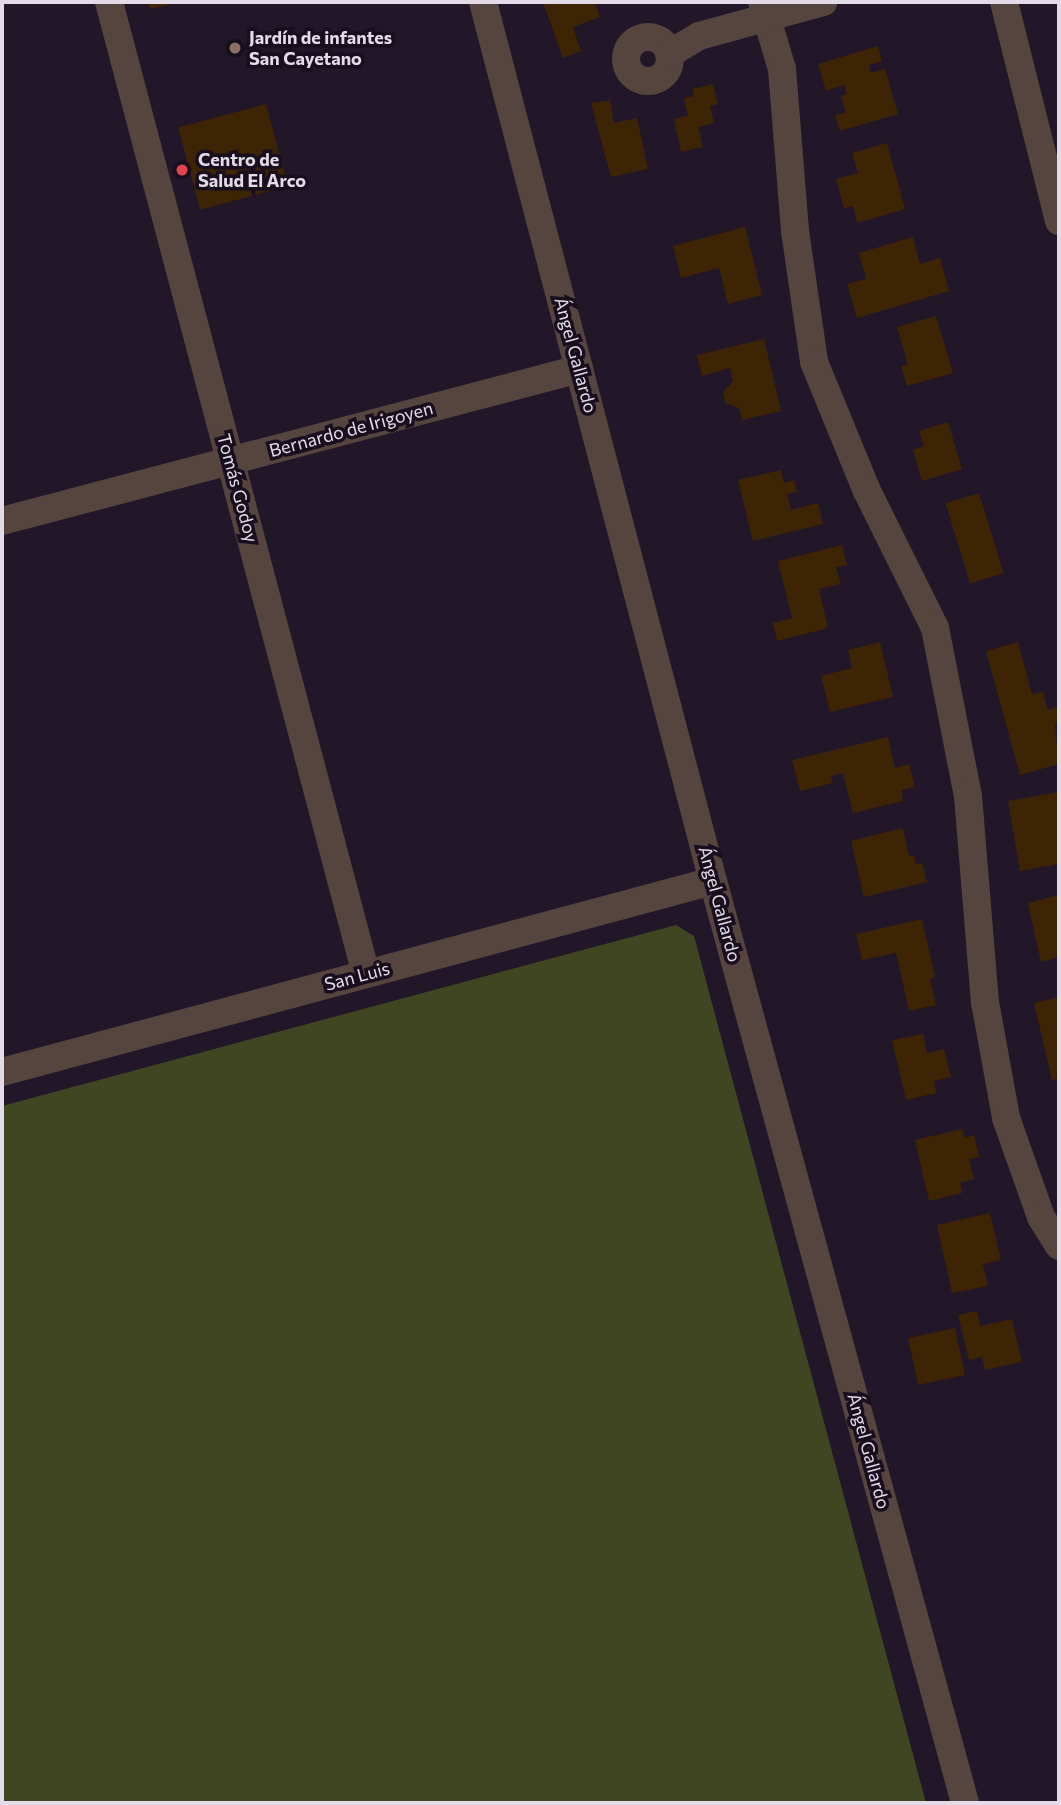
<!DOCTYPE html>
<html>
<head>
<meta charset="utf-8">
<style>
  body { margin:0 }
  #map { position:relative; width:1061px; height:1805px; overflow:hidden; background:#221728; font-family:Commissioner,sans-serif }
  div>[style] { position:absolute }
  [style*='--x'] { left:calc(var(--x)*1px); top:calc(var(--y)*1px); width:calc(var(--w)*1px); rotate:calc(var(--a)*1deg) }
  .green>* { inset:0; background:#404522 }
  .building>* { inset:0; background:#3d2405; transform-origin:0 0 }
  .minor>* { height:28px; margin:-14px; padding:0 14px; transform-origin:14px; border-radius:14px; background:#56453f }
  .minor>.ring { margin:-14px; padding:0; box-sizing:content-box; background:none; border:28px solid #56453f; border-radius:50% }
  .dots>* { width:19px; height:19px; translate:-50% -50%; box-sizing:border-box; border:4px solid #180e1e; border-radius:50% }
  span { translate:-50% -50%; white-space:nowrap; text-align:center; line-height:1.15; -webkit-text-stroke:7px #180e1e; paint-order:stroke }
  .poi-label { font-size:18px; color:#e3dce8; font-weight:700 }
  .left { translate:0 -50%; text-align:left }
  .street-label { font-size:18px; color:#e3dce8 }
  .frame { position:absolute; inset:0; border:4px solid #e3dce8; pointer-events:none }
</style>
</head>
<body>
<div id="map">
  <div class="green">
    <i style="clip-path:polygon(676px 925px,694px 936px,926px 1803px,2px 1803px,2px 1106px)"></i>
  </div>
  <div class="building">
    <i style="clip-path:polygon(147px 2px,176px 2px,176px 3px,150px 9px)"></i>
    <i style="clip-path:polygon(543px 2px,595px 2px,600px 17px,573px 27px,581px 51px,563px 58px)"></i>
    <i style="clip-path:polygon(878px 46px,882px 61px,869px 65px,871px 73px,885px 69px,898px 114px,840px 131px,835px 115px,846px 113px,841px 96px,847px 94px,844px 85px,826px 91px,818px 64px)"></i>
    <i style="clip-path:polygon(713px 84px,718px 104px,710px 106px,714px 123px,698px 127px,703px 147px,681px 152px,674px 119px,688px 116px,684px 98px,694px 96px,692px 89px)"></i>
    <i style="clip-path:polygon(610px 100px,614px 123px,637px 118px,648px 169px,611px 177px,591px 103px)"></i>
    <i style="left:266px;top:104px;width:85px;height:91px;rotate:75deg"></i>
    <i style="clip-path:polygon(887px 143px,905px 209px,857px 223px,853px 206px,844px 208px,836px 179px,858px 173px,852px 153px)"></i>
    <i style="clip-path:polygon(745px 227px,762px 295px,728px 304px,719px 268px,681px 278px,673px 246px)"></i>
    <i style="clip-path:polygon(913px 237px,920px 264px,940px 258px,949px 291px,857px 318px,847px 284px,866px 279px,859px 253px)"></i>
    <i style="clip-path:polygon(936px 316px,953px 373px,907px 386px,901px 366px,908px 365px,897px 327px)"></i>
    <i style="clip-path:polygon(764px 339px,781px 411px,742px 420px,739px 408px,725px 403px,723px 392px,733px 381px,730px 368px,702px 376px,697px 355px)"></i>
    <i style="clip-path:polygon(948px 422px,962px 469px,922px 481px,913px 450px,924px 446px,919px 431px)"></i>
    <i style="clip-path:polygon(781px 470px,784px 483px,794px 480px,797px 492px,787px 494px,791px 510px,818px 503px,823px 524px,753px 541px,738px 480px)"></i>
    <i style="left:979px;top:493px;width:84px;height:35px;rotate:73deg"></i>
    <i style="clip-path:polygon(842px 545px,847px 565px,836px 567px,841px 584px,819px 589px,828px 628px,777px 641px,773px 623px,792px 618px,778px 561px)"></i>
    <i style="clip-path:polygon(880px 642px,893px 697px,830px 712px,821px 676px,852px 668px,848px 650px)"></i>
    <i style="clip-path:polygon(1018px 642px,1032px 694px,1043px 692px,1048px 710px,1057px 707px,1059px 717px,1055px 726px,1059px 764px,1020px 775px,986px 651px)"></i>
    <i style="clip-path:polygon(888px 737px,895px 768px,909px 764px,915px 787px,901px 790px,903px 801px,853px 813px,843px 773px,831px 776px,833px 783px,800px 791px,792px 760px)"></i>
    <i style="clip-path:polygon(1059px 792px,1059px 864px,1020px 871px,1008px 801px)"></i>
    <i style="clip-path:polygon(903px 828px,909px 856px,914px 855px,916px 864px,922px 863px,927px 882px,864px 897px,851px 841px)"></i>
    <i style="clip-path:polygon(1059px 895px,1059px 957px,1041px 962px,1028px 903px)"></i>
    <i style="clip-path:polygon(922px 919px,935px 977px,930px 979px,936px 1005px,909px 1011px,896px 953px,862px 960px,856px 934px)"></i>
    <i style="clip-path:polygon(1059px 997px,1059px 1078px,1052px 1080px,1034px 1003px)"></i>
    <i style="clip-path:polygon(923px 1034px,927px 1053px,944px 1049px,951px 1077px,934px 1081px,936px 1093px,906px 1100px,892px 1040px)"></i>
    <i style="clip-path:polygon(962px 1129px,965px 1138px,974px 1135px,979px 1157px,969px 1159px,974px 1179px,960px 1183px,962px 1193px,929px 1201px,915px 1140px)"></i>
    <i style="clip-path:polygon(990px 1213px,1001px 1260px,983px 1264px,988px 1286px,952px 1293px,937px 1225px)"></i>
    <i style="clip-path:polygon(977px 1311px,980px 1326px,1012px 1319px,1022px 1362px,985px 1370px,982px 1357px,969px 1360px,958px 1315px)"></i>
    <i style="left:955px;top:1328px;width:48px;height:48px;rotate:78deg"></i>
  </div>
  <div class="minor">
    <i style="--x:109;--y:2;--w:1005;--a:75.19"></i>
    <i style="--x:483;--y:2;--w:909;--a:75.34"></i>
    <i style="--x:713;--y:881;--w:956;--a:74.71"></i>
    <i style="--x:762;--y:2;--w:70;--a:73.4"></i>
    <i style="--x:782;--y:69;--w:163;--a:85.4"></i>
    <i style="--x:795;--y:231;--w:132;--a:81.7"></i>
    <i style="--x:814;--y:362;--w:139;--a:67.7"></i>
    <i style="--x:867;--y:491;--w:153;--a:63.6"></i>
    <i style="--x:935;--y:628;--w:171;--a:78.9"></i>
    <i style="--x:968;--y:796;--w:207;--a:85.3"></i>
    <i style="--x:985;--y:1002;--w:118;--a:79.7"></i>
    <i style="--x:1006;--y:1118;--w:105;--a:70.5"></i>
    <i style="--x:1041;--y:1217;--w:34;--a:58"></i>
    <i style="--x:1004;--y:2;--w:226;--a:75.9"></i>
    <i class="ring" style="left:626px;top:37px;width:16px;height:16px"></i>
    <i style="--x:669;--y:54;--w:35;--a:-31"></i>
    <i style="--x:699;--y:36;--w:129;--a:-15.3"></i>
    <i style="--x:2;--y:521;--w:597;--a:-14.76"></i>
    <i style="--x:2;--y:1072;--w:736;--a:-15.04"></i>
  </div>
  <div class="dots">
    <i style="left:235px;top:48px;background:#8d6e63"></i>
    <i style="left:182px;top:170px;background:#e0444e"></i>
  </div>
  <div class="poi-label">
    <span class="left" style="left:249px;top:48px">Jardín de infantes<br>San Cayetano</span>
    <span class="left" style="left:198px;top:170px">Centro de<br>Salud El Arco</span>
  </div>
  <div class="street-label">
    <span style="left:576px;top:355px;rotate:75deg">Ángel Gallardo</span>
    <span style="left:351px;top:429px;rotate:-15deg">Bernardo de Irigoyen</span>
    <span style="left:238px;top:488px;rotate:75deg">Tomás Godoy</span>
    <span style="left:720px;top:904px;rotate:75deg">Ángel Gallardo</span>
    <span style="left:357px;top:976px;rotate:-15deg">San Luis</span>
    <span style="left:869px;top:1451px;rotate:75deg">Ángel Gallardo</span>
  </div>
  <div class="frame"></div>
</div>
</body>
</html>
